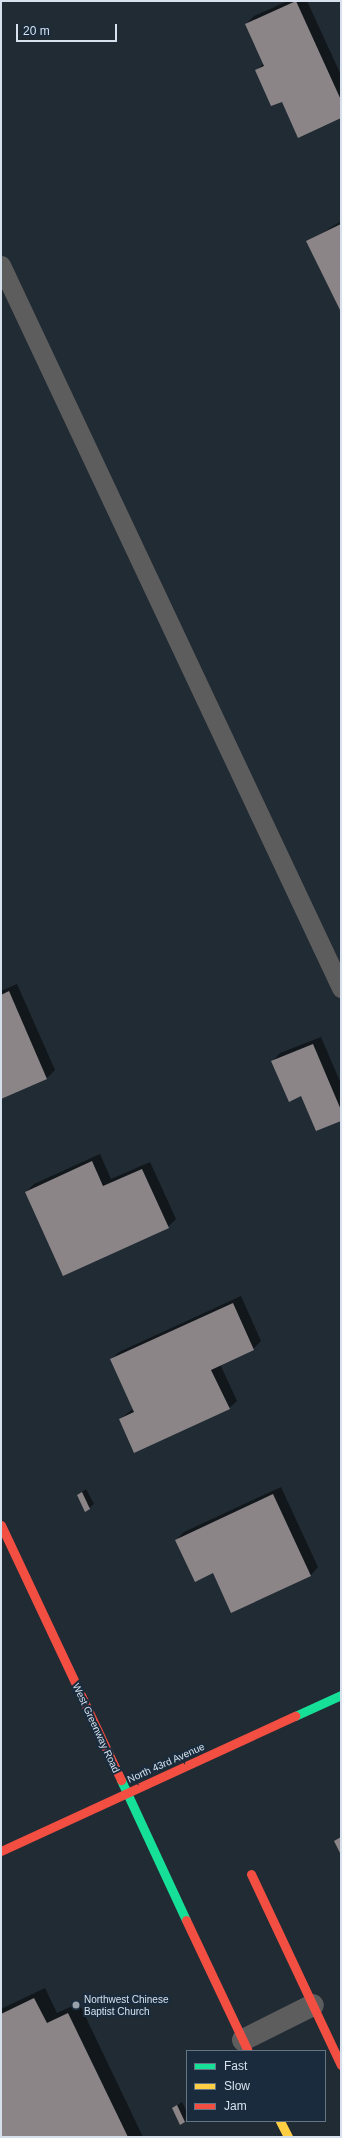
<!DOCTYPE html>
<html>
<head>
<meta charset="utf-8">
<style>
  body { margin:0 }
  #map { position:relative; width:342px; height:2138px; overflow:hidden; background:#212b34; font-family:Arial,sans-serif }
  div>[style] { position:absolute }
  .shadow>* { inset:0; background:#0007 }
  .building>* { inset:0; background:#8b8588 }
  .lane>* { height:19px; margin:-9.5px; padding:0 9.5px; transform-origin:9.5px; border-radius:9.5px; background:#5e5d5e }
  .street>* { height:22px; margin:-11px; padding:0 11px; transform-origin:11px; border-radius:11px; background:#5e5d5e }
  .fast>* { height:9px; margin:-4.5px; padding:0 4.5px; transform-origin:4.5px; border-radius:4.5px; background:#16e098 }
  .slow>* { height:9px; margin:-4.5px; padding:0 4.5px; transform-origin:4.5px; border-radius:4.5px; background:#ffcf43 }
  .jam>* { height:9px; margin:-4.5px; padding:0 4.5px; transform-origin:4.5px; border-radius:4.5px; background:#f24e42 }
  .dots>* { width:11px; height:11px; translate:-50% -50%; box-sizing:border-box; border:2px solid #192b3c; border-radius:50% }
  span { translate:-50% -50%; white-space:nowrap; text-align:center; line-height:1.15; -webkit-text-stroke:4px #192b3c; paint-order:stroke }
  .street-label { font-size:10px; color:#d6e1ed }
  .poi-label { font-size:10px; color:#d6e1ed }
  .left { translate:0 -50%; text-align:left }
  .frame { position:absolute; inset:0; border:2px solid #d6e1ed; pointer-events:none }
  .legend { position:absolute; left:186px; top:2050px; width:140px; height:72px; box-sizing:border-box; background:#192b3c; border:1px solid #657483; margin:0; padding:5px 7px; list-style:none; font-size:12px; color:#d6e1ed }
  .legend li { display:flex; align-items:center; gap:8px; height:20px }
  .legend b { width:20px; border:1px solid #657483 }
  .scale { position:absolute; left:16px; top:24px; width:101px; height:18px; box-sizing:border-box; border:2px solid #d6e1ed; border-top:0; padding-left:5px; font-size:12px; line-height:14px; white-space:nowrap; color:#d6e1ed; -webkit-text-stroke:3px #192b3c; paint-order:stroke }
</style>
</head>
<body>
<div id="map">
  <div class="shadow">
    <div style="clip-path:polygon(288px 1px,307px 1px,341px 75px,341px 117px,256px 71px,264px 63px,246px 24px,254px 16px)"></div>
    <div style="clip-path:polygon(341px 221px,341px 310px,308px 242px)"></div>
    <div style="clip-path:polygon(17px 984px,55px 1070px,47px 1078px,1px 1098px,1px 991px)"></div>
    <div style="clip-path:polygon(321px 1037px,341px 1084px,341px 1120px,302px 1095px,273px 1061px,280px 1053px)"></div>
    <div style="clip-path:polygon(100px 1154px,111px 1179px,150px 1162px,176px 1219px,168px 1227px,26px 1192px,34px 1184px)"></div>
    <div style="clip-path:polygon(241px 1296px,261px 1341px,253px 1349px,220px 1364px,237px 1401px,229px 1408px,120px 1419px,133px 1409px,111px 1359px,119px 1352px)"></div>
    <div style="clip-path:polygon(281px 1487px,318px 1567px,311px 1575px,231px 1612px,213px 1572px,176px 1540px,184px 1532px)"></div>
    <div style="clip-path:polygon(86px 1489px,94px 1504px,89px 1508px,78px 1495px)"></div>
    <div style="clip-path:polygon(45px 1988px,57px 2013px,79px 2003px,143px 2137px,1px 2137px,1px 2009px)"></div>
    <div style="clip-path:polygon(182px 2102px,187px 2112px,185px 2122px,173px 2108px)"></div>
  </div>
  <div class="building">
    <div style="clip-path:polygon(296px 1px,341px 100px,341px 118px,298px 138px,282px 102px,271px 106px,255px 70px,264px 66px,245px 24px)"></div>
    <div style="clip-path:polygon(341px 224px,341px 312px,306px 241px)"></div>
    <div style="clip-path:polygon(9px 991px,47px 1079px,1px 1099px,1px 995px)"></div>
    <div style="clip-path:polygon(313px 1044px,341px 1110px,341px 1121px,316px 1131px,301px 1096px,289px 1102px,271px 1061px)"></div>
    <div style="clip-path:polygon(92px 1161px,103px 1186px,142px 1169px,169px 1228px,63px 1276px,25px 1192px)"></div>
    <div style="clip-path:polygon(233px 1303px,254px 1350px,211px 1370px,230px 1409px,134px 1453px,119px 1419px,134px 1412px,110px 1359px)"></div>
    <div style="clip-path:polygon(82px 1492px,90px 1509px,85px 1512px,77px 1495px)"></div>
    <div style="clip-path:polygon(273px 1494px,311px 1576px,231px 1613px,213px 1573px,195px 1582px,175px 1540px)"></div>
    <div style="clip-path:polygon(341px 1837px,341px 1855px,334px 1841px)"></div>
    <div style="clip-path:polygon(34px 1998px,47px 2023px,68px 2013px,128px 2137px,1px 2137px,1px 2014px)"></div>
    <div style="clip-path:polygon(177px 2105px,185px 2122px,180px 2125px,172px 2108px)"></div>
  </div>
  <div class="lane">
    <div style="left:1px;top:265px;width:799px;rotate:64.81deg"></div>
  </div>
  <div class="street">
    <div style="left:243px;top:2040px;width:78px;rotate:-26.6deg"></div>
  </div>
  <div class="fast">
    <div style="left:295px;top:1716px;width:51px;rotate:-24.5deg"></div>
    <div style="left:121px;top:1780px;width:154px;rotate:65.1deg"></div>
  </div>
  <div class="slow">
    <div style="left:280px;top:2121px;width:18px;rotate:63deg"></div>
  </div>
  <div class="jam">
    <div style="left:1px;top:1525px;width:282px;rotate:64.8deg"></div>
    <div style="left:1px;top:1851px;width:324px;rotate:-24.7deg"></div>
    <div style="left:251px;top:1874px;width:211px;rotate:64.8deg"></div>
    <div style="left:186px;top:1920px;width:145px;rotate:64.7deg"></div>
  </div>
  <div class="dots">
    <div style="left:76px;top:2005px;background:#97a1ac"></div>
  </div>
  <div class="street-label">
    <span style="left:96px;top:1728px;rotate:65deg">West Greenway Road</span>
    <span style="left:166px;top:1763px;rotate:-24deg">North 43rd Avenue</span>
  </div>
  <div class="poi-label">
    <span class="left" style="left:84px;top:2005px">Northwest Chinese<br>Baptist Church</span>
  </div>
  <div class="frame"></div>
  <ul class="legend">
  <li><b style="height:5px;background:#16e098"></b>Fast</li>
  <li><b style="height:5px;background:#ffcf43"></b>Slow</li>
  <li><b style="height:5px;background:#f24e42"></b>Jam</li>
  </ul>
  <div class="scale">20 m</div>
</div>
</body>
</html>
